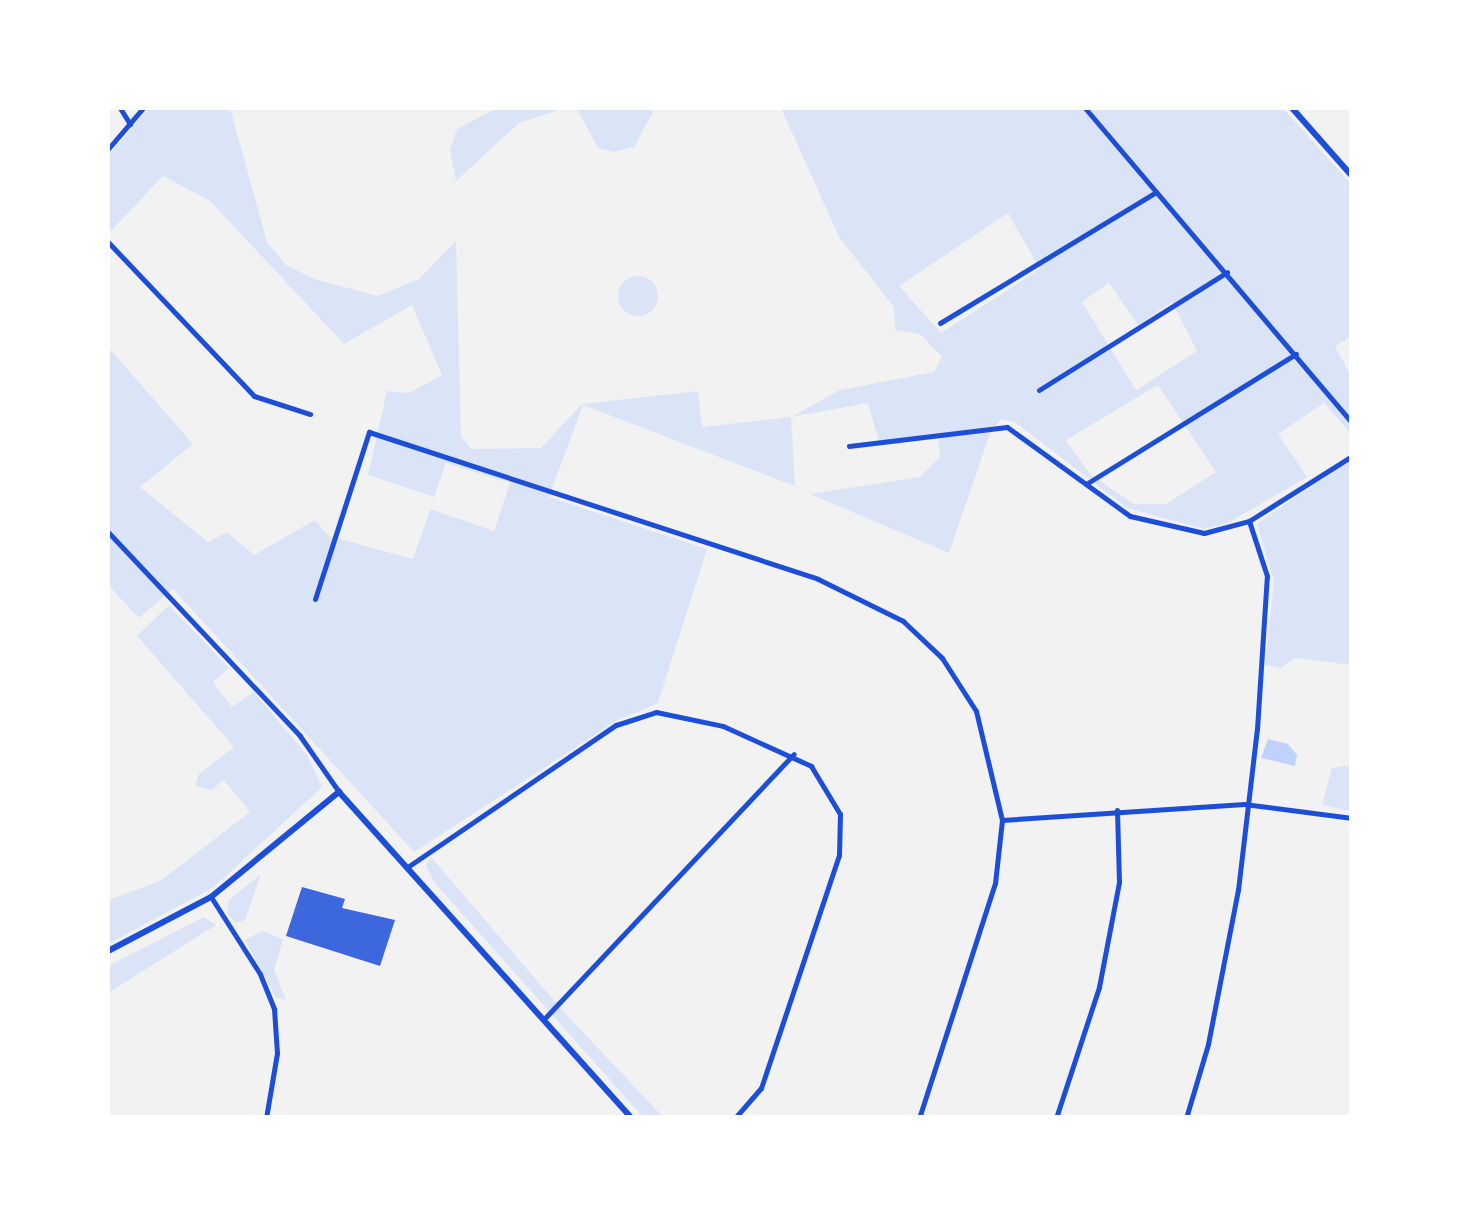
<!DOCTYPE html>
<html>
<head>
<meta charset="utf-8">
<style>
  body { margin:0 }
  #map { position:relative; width:1459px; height:1225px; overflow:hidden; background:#f2f2f2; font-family:"Asap Condensed",sans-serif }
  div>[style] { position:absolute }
  .green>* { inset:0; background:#dbe4f7 }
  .round { border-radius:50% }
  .water>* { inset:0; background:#bfd3fe }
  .building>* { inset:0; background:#3d67dc }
  .minor>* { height:5px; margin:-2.5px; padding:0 2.5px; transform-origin:2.5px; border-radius:2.5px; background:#1d4ed8 }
  .secondary>* { height:6px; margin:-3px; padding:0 3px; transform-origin:3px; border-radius:3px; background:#1d4ed8 }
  span { translate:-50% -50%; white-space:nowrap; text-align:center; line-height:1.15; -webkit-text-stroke:8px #fff; paint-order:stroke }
  .frame { position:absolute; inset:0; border:110px solid #fff; pointer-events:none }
</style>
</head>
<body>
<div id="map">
  <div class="green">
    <div style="clip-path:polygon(evenodd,149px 108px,230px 108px,267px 242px,286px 265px,314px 279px,378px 296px,419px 279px,456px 241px,461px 436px,471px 449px,541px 448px,582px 404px,698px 391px,702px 427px,791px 417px,840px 390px,934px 372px,942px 357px,920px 334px,895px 330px,894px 307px,839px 237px,781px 108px,1283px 108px,1351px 184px,1351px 337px,1335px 346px,1351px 376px,1351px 434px,1324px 403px,1278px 434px,1307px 477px,1228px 523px,1204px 529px,1127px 508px,1015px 422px,1001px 419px,991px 431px,949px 553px,810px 494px,920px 477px,940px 457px,938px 437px,880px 445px,868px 403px,791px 417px,795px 486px,583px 405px,549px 497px,707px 549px,658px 703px,618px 720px,414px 852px,173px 589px,139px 618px,108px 585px,108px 347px,193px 444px,140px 487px,208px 542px,227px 532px,254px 555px,315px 520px,329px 536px,413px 559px,430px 509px,494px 531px,510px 483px,446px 463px,434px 497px,368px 475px,387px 391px,409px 393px,442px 375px,412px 305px,344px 344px,210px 201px,163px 176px,108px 234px,108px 156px,149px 108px,1008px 213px,1040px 269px,941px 333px,899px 286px,1008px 213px,149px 108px,1109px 283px,1138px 325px,1172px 302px,1197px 351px,1136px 390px,1082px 302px,1109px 283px,149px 108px,1158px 385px,1216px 472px,1166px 504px,1134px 504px,1090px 474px,1066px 440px,1158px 385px)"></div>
    <div style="clip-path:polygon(497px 108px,565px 108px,519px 123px,456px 181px,450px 150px,457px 129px)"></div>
    <div style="clip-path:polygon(567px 108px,655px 108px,634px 147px,614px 152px,598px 148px,578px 111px)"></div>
    <div class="round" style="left:618px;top:276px;width:40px;height:40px"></div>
    <div style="clip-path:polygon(1351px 459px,1351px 665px,1296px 658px,1281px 668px,1265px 665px,1274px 581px,1257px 524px)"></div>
    <div style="clip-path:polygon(169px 605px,229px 668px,213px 682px,232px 707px,254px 692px,307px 755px,322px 787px,214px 887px,108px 944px,108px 900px,160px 881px,250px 812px,224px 780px,211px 790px,195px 786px,199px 774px,234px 747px,137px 636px)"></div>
    <div style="clip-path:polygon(1351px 765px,1351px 811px,1322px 805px,1332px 768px)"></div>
    <div style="clip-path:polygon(431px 857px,562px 1010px,663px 1117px,643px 1117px,434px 882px,426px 866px)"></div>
    <div style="clip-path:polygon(261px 874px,245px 920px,235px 923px,227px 913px,229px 900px)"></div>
    <div style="clip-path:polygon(204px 917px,216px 925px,108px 993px,108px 966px)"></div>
    <div style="clip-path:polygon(262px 931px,283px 939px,274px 970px,286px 1000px,276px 997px,245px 940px)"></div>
  </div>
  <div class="water">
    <div style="clip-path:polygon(1268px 739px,1288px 744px,1297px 755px,1295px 766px,1261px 758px)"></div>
  </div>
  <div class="building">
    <div style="clip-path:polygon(302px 887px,345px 899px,342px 908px,395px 920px,380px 966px,286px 936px)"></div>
  </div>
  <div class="minor">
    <div style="left:120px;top:108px;width:19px;rotate:58deg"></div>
    <div style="left:1085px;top:108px;width:413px;rotate:49.7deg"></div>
    <div style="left:108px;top:149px;width:54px;rotate:-49.5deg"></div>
    <div style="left:108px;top:242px;width:212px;rotate:46.5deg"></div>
    <div style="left:254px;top:396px;width:59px;rotate:17.8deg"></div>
    <div style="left:940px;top:323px;width:251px;rotate:-31.2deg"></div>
    <div style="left:1039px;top:390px;width:222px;rotate:-32.1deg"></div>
    <div style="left:849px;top:446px;width:159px;rotate:-6.9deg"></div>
    <div style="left:1007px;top:427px;width:152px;rotate:35.9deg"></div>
    <div style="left:1130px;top:516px;width:76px;rotate:12.9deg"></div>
    <div style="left:1204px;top:533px;width:47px;rotate:-14.9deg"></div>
    <div style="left:1249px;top:521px;width:122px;rotate:-32.3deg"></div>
    <div style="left:1086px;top:484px;width:247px;rotate:-31.8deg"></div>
    <div style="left:108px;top:532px;width:280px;rotate:46.7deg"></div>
    <div style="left:300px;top:736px;width:68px;rotate:55.1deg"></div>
    <div style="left:315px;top:599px;width:176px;rotate:-72.1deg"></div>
    <div style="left:369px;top:432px;width:472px;rotate:18.1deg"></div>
    <div style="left:818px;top:579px;width:95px;rotate:26.3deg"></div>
    <div style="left:903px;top:621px;width:54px;rotate:43.5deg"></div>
    <div style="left:942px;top:658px;width:63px;rotate:57.3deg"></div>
    <div style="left:976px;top:711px;width:112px;rotate:76.6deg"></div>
    <div style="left:1002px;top:820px;width:63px;rotate:96.3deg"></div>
    <div style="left:995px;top:883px;width:247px;rotate:107.9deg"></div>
    <div style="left:1002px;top:820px;width:243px;rotate:-3.8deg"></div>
    <div style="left:1244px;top:804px;width:109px;rotate:7.4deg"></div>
    <div style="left:409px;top:866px;width:250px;rotate:-34.3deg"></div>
    <div style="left:616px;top:725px;width:42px;rotate:-18deg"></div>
    <div style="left:656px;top:712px;width:68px;rotate:11.8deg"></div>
    <div style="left:723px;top:726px;width:97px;rotate:24.4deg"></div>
    <div style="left:811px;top:766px;width:56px;rotate:58.9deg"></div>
    <div style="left:840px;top:814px;width:41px;rotate:91.4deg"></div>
    <div style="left:839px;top:855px;width:246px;rotate:108.5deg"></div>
    <div style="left:761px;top:1088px;width:40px;rotate:131deg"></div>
    <div style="left:211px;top:897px;width:91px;rotate:57.5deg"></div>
    <div style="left:260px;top:974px;width:38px;rotate:68deg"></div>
    <div style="left:274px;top:1009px;width:44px;rotate:86.1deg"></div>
    <div style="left:277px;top:1053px;width:66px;rotate:99.6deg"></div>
    <div style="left:544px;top:1019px;width:364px;rotate:-46.7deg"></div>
    <div style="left:1056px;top:1118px;width:138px;rotate:-71.8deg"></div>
    <div style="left:1099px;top:987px;width:107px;rotate:-79.2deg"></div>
    <div style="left:1119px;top:882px;width:72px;rotate:-91.6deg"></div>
    <div style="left:1186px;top:1118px;width:77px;rotate:-73.4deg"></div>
    <div style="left:1208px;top:1044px;width:157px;rotate:-79deg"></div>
    <div style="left:1238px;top:890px;width:162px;rotate:-83.3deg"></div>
    <div style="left:1257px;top:729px;width:153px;rotate:-86.3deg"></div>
    <div style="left:1267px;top:576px;width:58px;rotate:-108.1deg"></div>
  </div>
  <div class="secondary">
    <div style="left:1292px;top:108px;width:91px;rotate:48.6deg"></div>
    <div style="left:108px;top:951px;width:116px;rotate:-27.7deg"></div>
    <div style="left:211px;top:897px;width:166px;rotate:-39.4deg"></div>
    <div style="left:339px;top:792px;width:438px;rotate:48.1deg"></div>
  </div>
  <div class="frame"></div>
</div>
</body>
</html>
